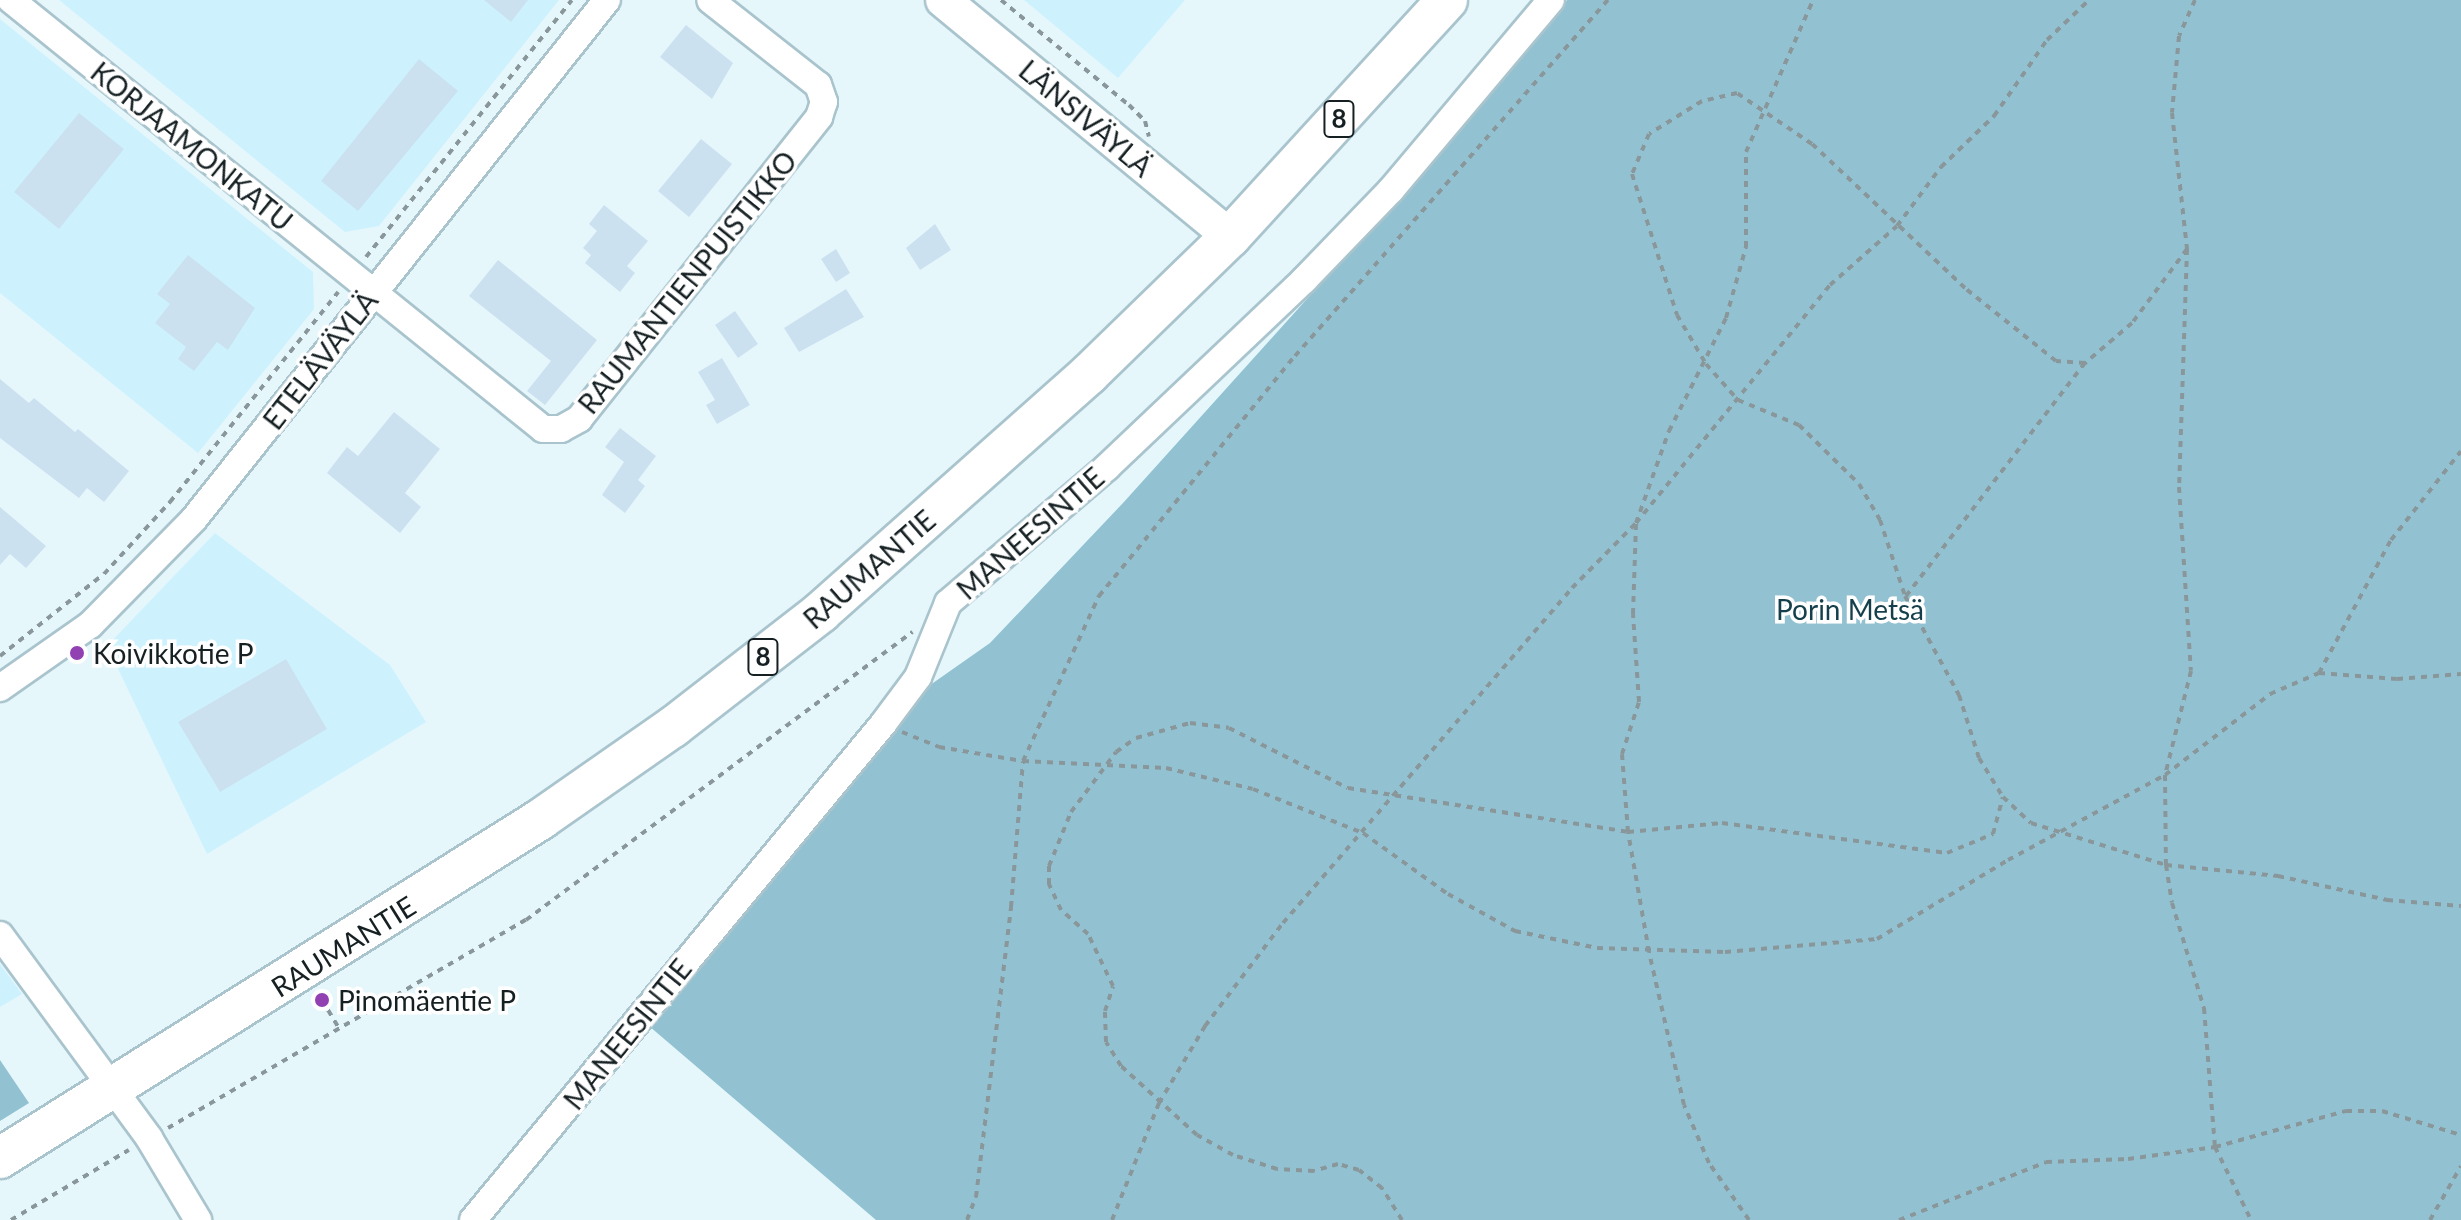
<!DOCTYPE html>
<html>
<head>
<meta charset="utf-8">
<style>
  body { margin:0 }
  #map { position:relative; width:2461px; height:1220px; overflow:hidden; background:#e6f7fc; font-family:Lato,sans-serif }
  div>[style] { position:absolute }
  .built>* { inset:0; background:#cdf2fe }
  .forest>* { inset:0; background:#92c2d1 }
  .building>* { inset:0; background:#cbe1f0 }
  .path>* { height:4px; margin-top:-2px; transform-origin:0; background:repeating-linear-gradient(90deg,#89979b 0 6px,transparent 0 12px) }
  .roads { filter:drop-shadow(2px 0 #a9c4cd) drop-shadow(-2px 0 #a9c4cd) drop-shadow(0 2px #a9c4cd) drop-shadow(0 -2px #a9c4cd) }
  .minor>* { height:26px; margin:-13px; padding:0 13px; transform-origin:13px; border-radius:13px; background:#fff }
  .major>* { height:34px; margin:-17px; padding:0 17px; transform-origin:17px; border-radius:17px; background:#fff }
  .highway>* { height:40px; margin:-20px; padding:0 20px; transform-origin:20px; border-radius:20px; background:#fff }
  .dots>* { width:22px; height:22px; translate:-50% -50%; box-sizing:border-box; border:4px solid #fff; border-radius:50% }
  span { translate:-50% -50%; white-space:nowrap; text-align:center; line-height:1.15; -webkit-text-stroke:7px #fff; paint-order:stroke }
  .shield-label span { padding:2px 6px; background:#fff; border:2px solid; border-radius:6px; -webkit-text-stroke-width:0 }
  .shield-label { font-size:26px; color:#162023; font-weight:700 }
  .street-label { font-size:28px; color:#162023 }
  .park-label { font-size:28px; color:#143f4b }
  .poi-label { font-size:28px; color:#162023 }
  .left { translate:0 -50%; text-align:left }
</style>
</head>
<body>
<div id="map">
  <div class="built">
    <div style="clip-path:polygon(59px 0,559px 0,379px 226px,345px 232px)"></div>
    <div style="clip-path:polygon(1024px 0,1185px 0,1118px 78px)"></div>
    <div style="clip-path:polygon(0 19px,313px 272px,314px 309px,198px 453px,0 293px)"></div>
    <div style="clip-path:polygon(215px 533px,390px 665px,426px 722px,207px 854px,107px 646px)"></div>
    <div style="clip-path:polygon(0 964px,22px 994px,0 1007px)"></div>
  </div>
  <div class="forest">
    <div style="clip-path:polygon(1567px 0,2461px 0,2461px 1220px,876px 1220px,649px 1026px,923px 690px,990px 643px,1123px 503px,1397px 199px)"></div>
    <div style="clip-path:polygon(0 1060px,29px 1103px,0 1121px)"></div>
  </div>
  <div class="building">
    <div style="clip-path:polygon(484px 0,528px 0,511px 22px)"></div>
    <div style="clip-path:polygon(686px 25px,733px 63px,712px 99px,660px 57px)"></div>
    <div style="clip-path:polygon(419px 59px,458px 91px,358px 211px,321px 181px)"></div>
    <div style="clip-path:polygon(79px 113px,124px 149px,59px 229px,14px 192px)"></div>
    <div style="clip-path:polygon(701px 139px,732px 164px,689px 217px,658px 191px)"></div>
    <div style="clip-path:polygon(604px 205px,648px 241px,627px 266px,635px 273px,620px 292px,585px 263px,591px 255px,583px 248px,597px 231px,589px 224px)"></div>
    <div style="clip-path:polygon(935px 224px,951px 250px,920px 270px,906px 248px)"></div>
    <div style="clip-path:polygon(836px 249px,850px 273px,836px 282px,821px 259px)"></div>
    <div style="clip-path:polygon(188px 255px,255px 308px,228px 350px,217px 342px,194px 371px,178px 359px,186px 347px,155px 323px,170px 304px,157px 294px)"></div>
    <div style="clip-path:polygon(498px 260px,597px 340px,545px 405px,527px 391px,551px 361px,469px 296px)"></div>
    <div style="clip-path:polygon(846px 289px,864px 317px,799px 352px,784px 328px)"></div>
    <div style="clip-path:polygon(735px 311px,758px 344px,738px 358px,715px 325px)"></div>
    <div style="clip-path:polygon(722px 358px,750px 405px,717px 424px,706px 405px,715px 400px,698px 372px)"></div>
    <div style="clip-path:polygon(0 379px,29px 403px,34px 398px,75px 432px,78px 429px,129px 471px,104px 502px,87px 488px,79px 498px,0 438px)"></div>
    <div style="clip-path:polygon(394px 412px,440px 449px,405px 493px,421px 507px,400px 533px,327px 473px,347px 447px,358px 456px)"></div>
    <div style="clip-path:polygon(620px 428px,656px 456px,638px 480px,645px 486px,625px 513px,602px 495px,624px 462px,605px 447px)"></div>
    <div style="clip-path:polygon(0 507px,46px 546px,26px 568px,10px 554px,0 565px)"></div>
    <div style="clip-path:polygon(286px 659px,327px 729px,220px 792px,178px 722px)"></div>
  </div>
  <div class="path">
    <div style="left:1001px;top:0;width:166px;rotate:39.4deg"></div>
    <div style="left:1129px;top:105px;width:23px;rotate:45deg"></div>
    <div style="left:1145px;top:121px;width:16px;rotate:76deg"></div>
    <div style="left:2195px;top:0;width:39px;rotate:114deg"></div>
    <div style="left:2179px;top:36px;width:77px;rotate:95.2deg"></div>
    <div style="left:2172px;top:113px;width:137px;rotate:83.7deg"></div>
    <div style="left:2187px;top:249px;width:238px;rotate:91.9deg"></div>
    <div style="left:2179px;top:487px;width:184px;rotate:86.3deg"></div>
    <div style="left:2191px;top:671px;width:107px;rotate:104deg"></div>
    <div style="left:2165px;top:775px;width:90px;rotate:89.4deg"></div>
    <div style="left:2166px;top:865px;width:38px;rotate:81deg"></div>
    <div style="left:2172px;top:903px;width:110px;rotate:73.1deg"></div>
    <div style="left:2204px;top:1008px;width:139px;rotate:85.5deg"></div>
    <div style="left:2215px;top:1147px;width:81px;rotate:63.7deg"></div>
    <div style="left:2187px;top:249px;width:92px;rotate:126.6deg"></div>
    <div style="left:2132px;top:323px;width:62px;rotate:139.6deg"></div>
    <div style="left:2085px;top:363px;width:29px;rotate:-176deg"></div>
    <div style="left:2056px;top:361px;width:117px;rotate:-141.3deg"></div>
    <div style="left:1965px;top:288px;width:210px;rotate:-136.7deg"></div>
    <div style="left:1812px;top:144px;width:91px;rotate:-145.8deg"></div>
    <div style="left:1737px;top:93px;width:36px;rotate:167deg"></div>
    <div style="left:1702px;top:101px;width:62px;rotate:148.1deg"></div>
    <div style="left:1649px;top:134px;width:43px;rotate:113deg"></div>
    <div style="left:1632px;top:174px;width:148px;rotate:72.3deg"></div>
    <div style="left:1677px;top:315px;width:57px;rotate:59.4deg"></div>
    <div style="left:1706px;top:364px;width:48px;rotate:48.4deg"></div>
    <div style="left:1738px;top:400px;width:66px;rotate:22.3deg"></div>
    <div style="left:1799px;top:425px;width:84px;rotate:44.5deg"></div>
    <div style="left:1859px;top:484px;width:42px;rotate:59.7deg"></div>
    <div style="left:1880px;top:520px;width:80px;rotate:71.8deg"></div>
    <div style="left:1905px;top:596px;width:113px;rotate:61.4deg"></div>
    <div style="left:1959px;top:695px;width:66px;rotate:72.4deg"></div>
    <div style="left:1979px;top:758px;width:46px;rotate:58.4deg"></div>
    <div style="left:2003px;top:797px;width:38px;rotate:43deg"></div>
    <div style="left:2031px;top:823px;width:141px;rotate:17.3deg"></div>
    <div style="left:2166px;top:865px;width:113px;rotate:5.6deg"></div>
    <div style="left:2278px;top:876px;width:112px;rotate:12.4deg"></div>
    <div style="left:2387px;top:900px;width:74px;rotate:4.6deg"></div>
    <div style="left:366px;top:257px;width:329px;rotate:-51.3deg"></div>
    <div style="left:1906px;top:596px;width:294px;rotate:-52.5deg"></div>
    <div style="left:0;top:656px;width:132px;rotate:-38.3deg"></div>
    <div style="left:104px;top:574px;width:98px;rotate:-47.5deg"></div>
    <div style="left:170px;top:502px;width:269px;rotate:-51.3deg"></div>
    <div style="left:2319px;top:673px;width:151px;rotate:-61.6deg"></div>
    <div style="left:2391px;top:540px;width:113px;rotate:-51.8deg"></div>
    <div style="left:902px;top:732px;width:40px;rotate:22deg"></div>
    <div style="left:939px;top:747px;width:85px;rotate:9.5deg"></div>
    <div style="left:1023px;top:761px;width:143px;rotate:2.8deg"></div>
    <div style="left:1166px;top:768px;width:89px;rotate:13.6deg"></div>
    <div style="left:1253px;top:789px;width:118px;rotate:21.8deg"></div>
    <div style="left:1363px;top:833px;width:105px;rotate:35.7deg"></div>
    <div style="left:1448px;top:894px;width:77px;rotate:28.9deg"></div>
    <div style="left:1515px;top:931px;width:84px;rotate:11.7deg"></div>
    <div style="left:1597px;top:948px;width:128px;rotate:1.8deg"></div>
    <div style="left:1725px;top:952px;width:153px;rotate:-4.9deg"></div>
    <div style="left:1877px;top:939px;width:153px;rotate:-31.1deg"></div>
    <div style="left:2008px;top:860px;width:179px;rotate:-28.4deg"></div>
    <div style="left:2165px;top:775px;width:133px;rotate:-37.6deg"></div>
    <div style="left:2270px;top:694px;width:53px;rotate:-23.2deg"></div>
    <div style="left:2319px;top:673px;width:78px;rotate:4.4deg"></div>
    <div style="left:2397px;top:679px;width:64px;rotate:-4.5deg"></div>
    <div style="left:322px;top:1000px;width:35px;rotate:59deg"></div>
    <div style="left:168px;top:1128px;width:414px;rotate:-30.2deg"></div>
    <div style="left:526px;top:920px;width:482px;rotate:-36.7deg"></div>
    <div style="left:11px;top:1220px;width:137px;rotate:-30.7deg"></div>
    <div style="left:967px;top:1220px;width:25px;rotate:-69deg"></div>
    <div style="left:976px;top:1197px;width:292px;rotate:-83.1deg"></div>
    <div style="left:1011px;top:907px;width:146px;rotate:-85.3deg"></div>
    <div style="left:1023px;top:761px;width:182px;rotate:-65.3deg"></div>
    <div style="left:1099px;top:596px;width:310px;rotate:-50.8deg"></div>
    <div style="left:1295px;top:356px;width:474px;rotate:-48.7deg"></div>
    <div style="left:1112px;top:1220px;width:126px;rotate:-68.1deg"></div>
    <div style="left:1159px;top:1103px;width:90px;rotate:-59.1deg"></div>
    <div style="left:1205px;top:1026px;width:129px;rotate:-52.9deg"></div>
    <div style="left:1283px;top:923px;width:442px;rotate:-49.2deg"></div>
    <div style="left:1572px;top:588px;width:91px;rotate:-45.4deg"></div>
    <div style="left:1636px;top:523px;width:307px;rotate:-50.8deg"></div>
    <div style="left:1830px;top:285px;width:89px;rotate:-41.4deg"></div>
    <div style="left:1897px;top:226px;width:74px;rotate:-53.3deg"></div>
    <div style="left:1941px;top:167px;width:74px;rotate:-43.9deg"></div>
    <div style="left:1994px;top:116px;width:93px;rotate:-55.1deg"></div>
    <div style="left:2047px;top:40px;width:58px;rotate:-43.6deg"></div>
    <div style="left:1402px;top:1220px;width:38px;rotate:-122deg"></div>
    <div style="left:1382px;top:1188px;width:29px;rotate:-142deg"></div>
    <div style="left:1359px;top:1170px;width:22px;rotate:-164deg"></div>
    <div style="left:1338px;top:1164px;width:25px;rotate:164deg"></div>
    <div style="left:1314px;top:1171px;width:37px;rotate:-177deg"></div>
    <div style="left:1277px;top:1169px;width:46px;rotate:-162.3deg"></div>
    <div style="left:1233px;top:1155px;width:41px;rotate:-150.9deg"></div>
    <div style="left:1197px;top:1135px;width:103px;rotate:-137.8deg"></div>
    <div style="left:1121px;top:1066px;width:28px;rotate:-122deg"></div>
    <div style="left:1106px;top:1042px;width:31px;rotate:-92deg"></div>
    <div style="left:1105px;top:1011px;width:26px;rotate:-72deg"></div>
    <div style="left:1113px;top:986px;width:58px;rotate:-115.7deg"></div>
    <div style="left:1088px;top:934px;width:36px;rotate:-138deg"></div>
    <div style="left:1061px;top:910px;width:29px;rotate:-115deg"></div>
    <div style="left:1049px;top:884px;width:18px;rotate:-90deg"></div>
    <div style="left:1049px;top:866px;width:58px;rotate:-67.8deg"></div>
    <div style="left:1071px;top:812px;width:75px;rotate:-53.1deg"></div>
    <div style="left:1116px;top:752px;width:24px;rotate:-35deg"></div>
    <div style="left:1136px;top:738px;width:56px;rotate:-15.5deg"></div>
    <div style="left:1190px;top:723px;width:39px;rotate:7deg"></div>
    <div style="left:1229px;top:728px;width:133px;rotate:26.8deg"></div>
    <div style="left:1348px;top:788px;width:283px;rotate:8.9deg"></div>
    <div style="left:1628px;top:832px;width:94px;rotate:-5.5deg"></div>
    <div style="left:1722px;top:823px;width:227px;rotate:7.6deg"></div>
    <div style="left:1947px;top:853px;width:50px;rotate:-22.4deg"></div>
    <div style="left:1993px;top:834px;width:38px;rotate:-75deg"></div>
    <div style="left:1749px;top:1220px;width:70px;rotate:-125.1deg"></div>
    <div style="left:1709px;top:1163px;width:63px;rotate:-113.3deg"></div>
    <div style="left:1684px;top:1105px;width:157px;rotate:-102.9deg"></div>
    <div style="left:1649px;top:952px;width:122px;rotate:-99.9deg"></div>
    <div style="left:1628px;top:832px;width:78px;rotate:-94.4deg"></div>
    <div style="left:1622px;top:754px;width:55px;rotate:-71.9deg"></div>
    <div style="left:1639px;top:702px;width:88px;rotate:-93.9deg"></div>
    <div style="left:1633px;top:614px;width:91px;rotate:-88.1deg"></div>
    <div style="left:1636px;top:523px;width:98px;rotate:-70.3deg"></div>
    <div style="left:1669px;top:431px;width:127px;rotate:-63.2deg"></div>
    <div style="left:1726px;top:318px;width:74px;rotate:-74.3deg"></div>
    <div style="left:1746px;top:247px;width:95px;rotate:-90deg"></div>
    <div style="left:1746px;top:152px;width:166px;rotate:-66.2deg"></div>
    <div style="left:1899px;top:1220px;width:158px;rotate:-21.5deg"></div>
    <div style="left:2046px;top:1162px;width:82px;rotate:-2.1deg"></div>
    <div style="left:2128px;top:1159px;width:88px;rotate:-7.9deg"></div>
    <div style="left:2215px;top:1147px;width:136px;rotate:-15.4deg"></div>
    <div style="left:2346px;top:1111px;width:36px"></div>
    <div style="left:2382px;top:1111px;width:83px;rotate:16.9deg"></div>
    <div style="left:2430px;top:1220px;width:62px;rotate:-60.1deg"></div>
  </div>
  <div class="roads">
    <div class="minor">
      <div style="left:11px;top:0;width:683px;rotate:38.88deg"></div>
      <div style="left:543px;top:429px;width:18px"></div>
      <div style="left:561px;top:429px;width:21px;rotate:-29deg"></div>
      <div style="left:579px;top:419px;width:386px;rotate:-51.5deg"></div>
      <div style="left:819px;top:117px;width:16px;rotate:-72deg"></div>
      <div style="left:824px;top:102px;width:18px;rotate:-109deg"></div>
      <div style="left:818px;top:85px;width:137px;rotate:-141.8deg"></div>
      <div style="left:0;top:688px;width:110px;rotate:-35deg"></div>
      <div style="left:90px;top:625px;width:148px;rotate:-45.5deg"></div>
      <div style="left:194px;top:519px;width:663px;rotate:-51.49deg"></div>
      <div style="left:0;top:935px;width:252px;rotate:53.7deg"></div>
      <div style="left:149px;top:1138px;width:96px;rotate:59.1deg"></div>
      <div style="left:473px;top:1220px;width:644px;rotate:-50.42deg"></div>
      <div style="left:883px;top:724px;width:59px;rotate:-53.3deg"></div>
      <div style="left:918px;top:677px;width:80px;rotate:-67.9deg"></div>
      <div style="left:948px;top:603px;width:209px;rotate:-40.5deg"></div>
      <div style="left:1107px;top:467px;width:272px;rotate:-43.5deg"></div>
      <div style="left:1304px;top:280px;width:125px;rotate:-46deg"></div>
      <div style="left:1391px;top:190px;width:248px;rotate:-49.9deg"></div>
    </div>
    <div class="major">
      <div style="left:943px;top:0;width:372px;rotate:39.5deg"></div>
    </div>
    <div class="highway">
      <div style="left:0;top:1158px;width:638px;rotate:-32.07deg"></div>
      <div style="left:541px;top:819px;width:161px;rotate:-34.9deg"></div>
      <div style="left:673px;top:727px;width:187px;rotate:-37.8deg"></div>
      <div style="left:821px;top:612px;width:358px;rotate:-41.6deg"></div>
      <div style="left:1089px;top:374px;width:197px;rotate:-44.2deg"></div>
      <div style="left:1230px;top:237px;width:321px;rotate:-47.5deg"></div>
    </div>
  </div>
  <div class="dots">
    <div style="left:77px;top:653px;background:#9141b2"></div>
    <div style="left:322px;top:1000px;background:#9141b2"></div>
  </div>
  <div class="shield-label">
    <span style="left:1339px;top:119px">8</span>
    <span style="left:763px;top:657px">8</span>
  </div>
  <div class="street-label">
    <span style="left:1086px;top:118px;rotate:40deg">LÄNSIVÄYLÄ</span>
    <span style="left:192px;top:146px;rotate:39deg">KORJAAMONKATU</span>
    <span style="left:687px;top:282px;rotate:-51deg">RAUMANTIENPUISTIKKO</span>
    <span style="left:320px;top:360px;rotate:-52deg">ETELÄVÄYLÄ</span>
    <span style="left:1030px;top:533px;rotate:-41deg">MANEESINTIE</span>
    <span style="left:869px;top:569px;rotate:-41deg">RAUMANTIE</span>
    <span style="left:343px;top:946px;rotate:-32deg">RAUMANTIE</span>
    <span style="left:627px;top:1034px;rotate:-51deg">MANEESINTIE</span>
  </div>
  <div class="park-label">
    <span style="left:1850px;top:609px">Porin Metsä</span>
  </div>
  <div class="poi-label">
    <span class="left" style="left:93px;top:653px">Koivikkotie P</span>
    <span class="left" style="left:338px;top:1000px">Pinomäentie P</span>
  </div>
</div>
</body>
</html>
